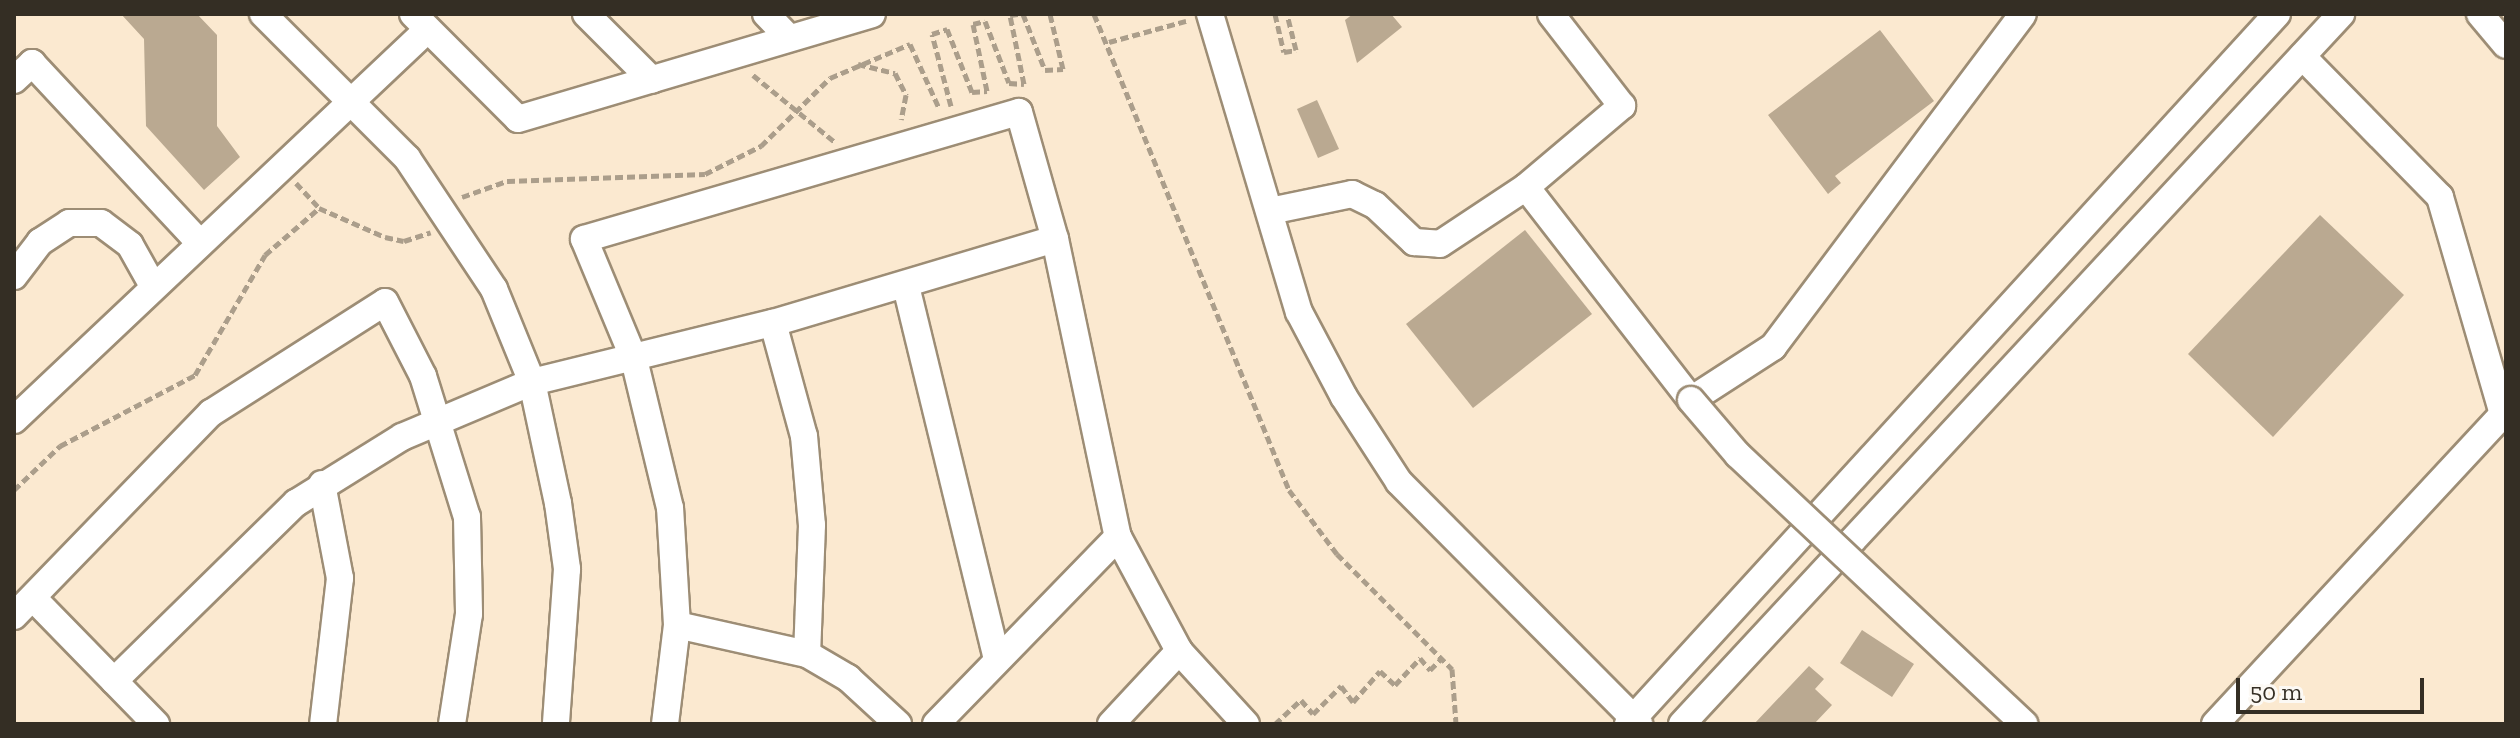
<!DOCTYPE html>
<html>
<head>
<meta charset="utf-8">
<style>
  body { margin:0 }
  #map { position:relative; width:2520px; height:738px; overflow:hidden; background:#fbe9d0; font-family:"Zilla Slab",serif }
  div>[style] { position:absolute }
  .building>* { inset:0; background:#baa991 }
  .path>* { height:5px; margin-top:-2.5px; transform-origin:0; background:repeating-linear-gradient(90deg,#ab9e8b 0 8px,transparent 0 12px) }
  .roads { filter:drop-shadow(2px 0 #9d8d75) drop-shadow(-2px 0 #9d8d75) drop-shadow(0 2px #9d8d75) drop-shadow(0 -2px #9d8d75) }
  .minor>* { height:26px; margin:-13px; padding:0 13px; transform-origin:13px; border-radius:13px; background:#fff }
  .bridges { filter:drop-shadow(2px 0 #9d8d75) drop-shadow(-2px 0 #9d8d75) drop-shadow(0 2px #9d8d75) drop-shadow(0 -2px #9d8d75) }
  .minor-bridge>* { height:26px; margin:-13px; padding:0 13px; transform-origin:13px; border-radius:13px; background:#fff }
  span { translate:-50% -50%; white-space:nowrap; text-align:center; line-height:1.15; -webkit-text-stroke:6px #fcf9f4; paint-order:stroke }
  .frame { position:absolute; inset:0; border:16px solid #342e24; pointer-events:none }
  .scale { position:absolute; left:2236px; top:678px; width:188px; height:36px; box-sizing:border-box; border:4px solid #342e24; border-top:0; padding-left:10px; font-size:24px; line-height:28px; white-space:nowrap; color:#342e24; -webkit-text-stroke:6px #fcf9f4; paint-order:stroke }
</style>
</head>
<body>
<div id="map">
  <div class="building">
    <div style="clip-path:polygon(121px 14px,197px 14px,217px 35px,217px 126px,240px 157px,204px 190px,146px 126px,144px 39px)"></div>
    <div style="clip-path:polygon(1353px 14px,1391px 14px,1402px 27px,1357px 63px,1345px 20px)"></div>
    <div style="clip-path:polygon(1880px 30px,1934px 101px,1835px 176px,1841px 183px,1828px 194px,1768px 115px)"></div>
    <div style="clip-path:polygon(1317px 100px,1339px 149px,1318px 158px,1297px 109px)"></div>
    <div style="clip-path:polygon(2320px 215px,2404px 295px,2273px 437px,2188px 354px)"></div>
    <div style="clip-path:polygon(1525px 230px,1592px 314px,1473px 408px,1406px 324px)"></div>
    <div style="clip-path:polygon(1862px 630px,1914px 664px,1892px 697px,1840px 663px)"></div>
    <div style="clip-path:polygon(1809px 666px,1824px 679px,1815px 689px,1832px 705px,1814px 724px,1754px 724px)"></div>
  </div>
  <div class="path">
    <div style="left:1023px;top:14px;width:60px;rotate:68.6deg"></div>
    <div style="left:1045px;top:70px;width:18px;rotate:-3deg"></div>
    <div style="left:1063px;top:69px;width:57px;rotate:-103.3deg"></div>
    <div style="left:1094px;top:14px;width:514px;rotate:67.72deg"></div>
    <div style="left:1289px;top:490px;width:80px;rotate:53.1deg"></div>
    <div style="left:1337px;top:554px;width:163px;rotate:45deg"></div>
    <div style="left:1452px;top:669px;width:55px;rotate:85.8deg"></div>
    <div style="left:1275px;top:14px;width:39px;rotate:77deg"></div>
    <div style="left:1284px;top:52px;width:12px;rotate:-9deg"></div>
    <div style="left:1296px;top:50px;width:37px;rotate:-104deg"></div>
    <div style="left:1109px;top:42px;width:80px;rotate:-15.3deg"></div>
    <div style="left:858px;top:64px;width:38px;rotate:14deg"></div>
    <div style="left:895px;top:73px;width:25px;rotate:63deg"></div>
    <div style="left:906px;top:95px;width:25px;rotate:101deg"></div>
    <div style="left:753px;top:75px;width:106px;rotate:39.3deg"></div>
    <div style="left:951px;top:106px;width:74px;rotate:-104.8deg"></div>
    <div style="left:932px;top:34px;width:16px;rotate:-18deg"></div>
    <div style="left:947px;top:29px;width:68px;rotate:68.4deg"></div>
    <div style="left:972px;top:92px;width:15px;rotate:-4deg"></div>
    <div style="left:987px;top:91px;width:68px;rotate:-101.8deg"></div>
    <div style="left:973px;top:24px;width:12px;rotate:-14deg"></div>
    <div style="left:985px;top:21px;width:66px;rotate:68.8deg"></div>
    <div style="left:1009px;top:83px;width:15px;rotate:4deg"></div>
    <div style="left:1024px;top:84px;width:70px;rotate:-101.5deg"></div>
    <div style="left:1010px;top:15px;width:8px;rotate:-7deg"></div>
    <div style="left:296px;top:183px;width:34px;rotate:47deg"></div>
    <div style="left:319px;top:208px;width:72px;rotate:23.7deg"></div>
    <div style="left:385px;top:237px;width:19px;rotate:12deg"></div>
    <div style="left:404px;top:241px;width:28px;rotate:-18deg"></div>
    <div style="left:462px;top:197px;width:48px;rotate:-19.6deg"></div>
    <div style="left:507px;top:181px;width:198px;rotate:-2deg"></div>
    <div style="left:705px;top:174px;width:63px;rotate:-26.6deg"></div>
    <div style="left:761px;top:146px;width:97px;rotate:-44.6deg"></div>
    <div style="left:830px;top:78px;width:87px;rotate:-23deg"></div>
    <div style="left:910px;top:44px;width:70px;rotate:65.6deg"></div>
    <div style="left:14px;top:490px;width:64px;rotate:-43.7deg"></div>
    <div style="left:60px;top:446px;width:153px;rotate:-27.7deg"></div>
    <div style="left:195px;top:375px;width:139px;rotate:-59.7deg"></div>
    <div style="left:265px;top:255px;width:72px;rotate:-41deg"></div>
    <div style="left:1275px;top:724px;width:35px;rotate:-43deg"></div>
    <div style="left:1301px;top:700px;width:18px;rotate:49deg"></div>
    <div style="left:1313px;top:714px;width:40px;rotate:-45deg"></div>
    <div style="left:1341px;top:686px;width:20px;rotate:53deg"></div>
    <div style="left:1353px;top:702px;width:41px;rotate:-48.9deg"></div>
    <div style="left:1380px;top:671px;width:21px;rotate:43deg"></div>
    <div style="left:1395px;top:685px;width:37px;rotate:-47deg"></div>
    <div style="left:1420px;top:658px;width:16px;rotate:50deg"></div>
    <div style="left:1430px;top:670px;width:17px;rotate:-45deg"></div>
  </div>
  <div class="roads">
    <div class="minor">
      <div style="left:263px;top:14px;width:204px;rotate:45deg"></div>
      <div style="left:407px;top:158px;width:157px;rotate:56.4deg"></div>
      <div style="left:494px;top:289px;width:100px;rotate:67.8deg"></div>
      <div style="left:532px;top:382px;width:124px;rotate:77.9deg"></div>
      <div style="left:558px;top:503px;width:67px;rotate:82.2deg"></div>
      <div style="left:567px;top:569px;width:155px;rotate:94.1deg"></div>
      <div style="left:413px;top:14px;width:148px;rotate:45deg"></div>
      <div style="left:518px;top:119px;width:369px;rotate:-16.5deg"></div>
      <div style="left:586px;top:14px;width:93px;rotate:45deg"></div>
      <div style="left:766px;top:14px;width:32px;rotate:46deg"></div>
      <div style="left:1210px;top:14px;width:311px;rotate:73.4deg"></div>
      <div style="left:1299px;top:312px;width:96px;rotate:62.1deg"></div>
      <div style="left:1344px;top:397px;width:101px;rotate:57.1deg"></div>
      <div style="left:1399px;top:482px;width:341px;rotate:45.2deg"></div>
      <div style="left:2480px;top:14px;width:40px;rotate:50deg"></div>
      <div style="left:14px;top:80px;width:25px;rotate:-43deg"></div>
      <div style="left:32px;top:63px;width:245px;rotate:47deg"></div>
      <div style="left:1526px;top:187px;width:126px;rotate:-40.2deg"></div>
      <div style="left:1622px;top:106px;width:116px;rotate:-127.7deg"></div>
      <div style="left:1270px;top:211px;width:84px;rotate:-11.7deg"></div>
      <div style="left:1352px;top:194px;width:25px;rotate:26deg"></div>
      <div style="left:1375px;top:205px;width:54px;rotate:43.5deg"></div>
      <div style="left:1414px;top:242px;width:26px;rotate:4deg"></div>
      <div style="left:1440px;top:244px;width:103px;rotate:-33.5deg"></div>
      <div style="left:1526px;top:187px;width:269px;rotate:52.2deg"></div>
      <div style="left:1691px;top:400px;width:98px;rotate:-32.9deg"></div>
      <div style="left:1773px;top:347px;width:416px;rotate:-53.1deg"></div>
      <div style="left:14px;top:276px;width:43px;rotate:-52.6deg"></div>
      <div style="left:40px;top:242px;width:35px;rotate:-33deg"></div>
      <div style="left:69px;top:223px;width:32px"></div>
      <div style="left:101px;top:223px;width:36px;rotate:37deg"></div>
      <div style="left:130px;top:245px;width:47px;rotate:60.7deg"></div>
      <div style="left:906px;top:286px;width:381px;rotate:76.3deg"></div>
      <div style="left:773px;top:323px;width:117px;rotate:74.7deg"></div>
      <div style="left:804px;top:436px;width:89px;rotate:84.9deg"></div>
      <div style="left:812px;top:525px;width:129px;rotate:92.2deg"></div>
      <div style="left:14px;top:420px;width:569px;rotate:-43.36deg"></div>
      <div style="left:322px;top:484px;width:96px;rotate:79.2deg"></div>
      <div style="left:340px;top:578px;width:147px;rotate:96.6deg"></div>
      <div style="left:34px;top:599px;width:175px;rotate:45.7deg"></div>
      <div style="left:14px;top:616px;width:283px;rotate:-45.9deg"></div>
      <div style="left:211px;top:413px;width:206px;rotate:-32.5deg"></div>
      <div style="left:385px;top:302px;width:83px;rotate:62.8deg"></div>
      <div style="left:423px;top:376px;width:148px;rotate:72.7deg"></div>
      <div style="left:467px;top:517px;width:97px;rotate:88.8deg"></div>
      <div style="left:469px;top:614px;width:111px;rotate:98.8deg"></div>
      <div style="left:677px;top:625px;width:133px;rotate:12.6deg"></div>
      <div style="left:807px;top:654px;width:48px;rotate:30.3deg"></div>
      <div style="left:848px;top:678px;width:68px;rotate:42.6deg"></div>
      <div style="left:114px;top:681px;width:255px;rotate:-44.4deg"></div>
      <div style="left:296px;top:503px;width:125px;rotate:-31.9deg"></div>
      <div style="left:402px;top:437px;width:141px;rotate:-22.9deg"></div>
      <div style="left:532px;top:382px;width:248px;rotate:-13.8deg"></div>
      <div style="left:773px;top:323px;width:294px;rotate:-16.6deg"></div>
      <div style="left:665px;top:724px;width:100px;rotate:-83.1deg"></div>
      <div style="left:677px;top:625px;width:117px;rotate:-93.4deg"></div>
      <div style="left:670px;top:508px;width:153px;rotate:-103.6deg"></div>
      <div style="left:634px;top:359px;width:130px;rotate:-112.6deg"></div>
      <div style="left:584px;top:239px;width:453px;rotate:-16.3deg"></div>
      <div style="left:1019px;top:112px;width:132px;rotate:74.2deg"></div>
      <div style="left:1055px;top:239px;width:305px;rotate:78.1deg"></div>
      <div style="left:1118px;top:537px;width:129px;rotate:61.8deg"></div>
      <div style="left:1179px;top:651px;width:99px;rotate:47.5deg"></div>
      <div style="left:936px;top:724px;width:261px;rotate:-45.8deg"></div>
      <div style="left:1111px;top:724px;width:100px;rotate:-47deg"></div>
      <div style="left:1628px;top:724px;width:962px;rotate:-47.57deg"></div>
      <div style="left:1682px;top:724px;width:969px;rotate:-47.13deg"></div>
      <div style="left:2215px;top:724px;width:423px;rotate:-47.1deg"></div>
      <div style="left:2503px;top:414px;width:226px;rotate:-106.2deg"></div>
      <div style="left:2440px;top:197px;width:197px;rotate:-134.4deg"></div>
    </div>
  </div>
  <div class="bridges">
    <div class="minor-bridge">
      <div style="left:1691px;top:400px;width:72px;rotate:49.5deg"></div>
      <div style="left:1738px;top:455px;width:393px;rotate:43.2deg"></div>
    </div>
  </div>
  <div class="frame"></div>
  <div class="scale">50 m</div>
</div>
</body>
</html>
